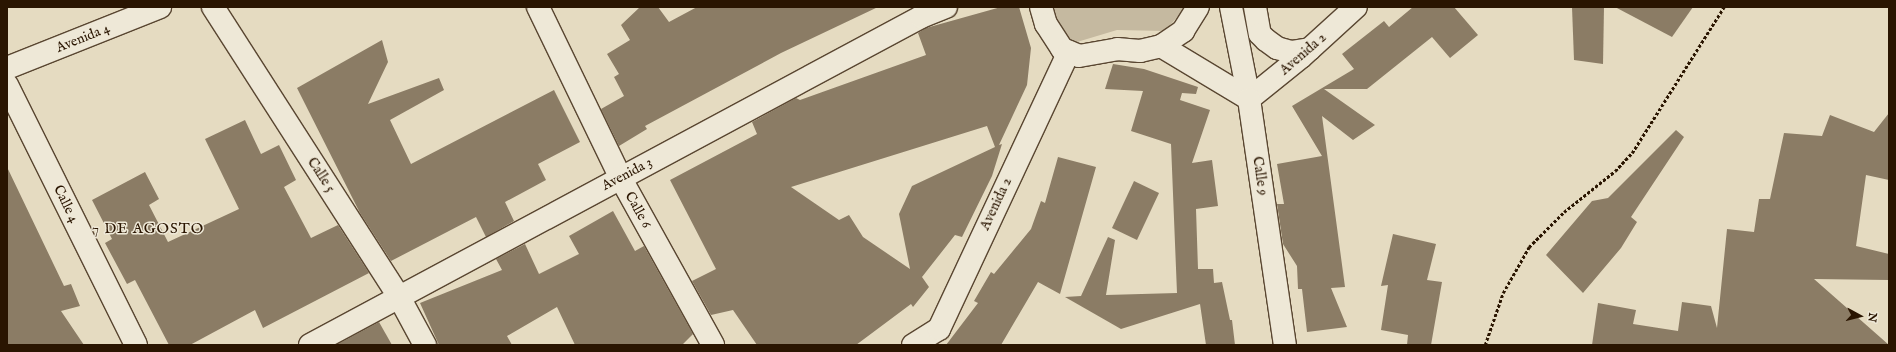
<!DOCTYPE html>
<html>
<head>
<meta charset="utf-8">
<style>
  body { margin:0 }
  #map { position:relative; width:1896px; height:352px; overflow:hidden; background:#e5dbc1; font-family:"IM FELL English",serif }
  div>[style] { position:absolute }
  .green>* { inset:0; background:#c5b9a0 }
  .building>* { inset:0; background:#8b7c65 }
  .path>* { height:2.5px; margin-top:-1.25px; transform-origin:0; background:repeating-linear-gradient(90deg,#2a1501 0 3px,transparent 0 5px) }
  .roads { filter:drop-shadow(1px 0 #594631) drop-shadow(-1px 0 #594631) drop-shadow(0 1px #594631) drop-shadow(0 -1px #594631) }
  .street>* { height:22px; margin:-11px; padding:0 11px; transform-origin:11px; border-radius:11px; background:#eee8d7 }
  .secondary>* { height:22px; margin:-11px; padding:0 11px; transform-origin:11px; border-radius:11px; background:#eee8d7 }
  span { translate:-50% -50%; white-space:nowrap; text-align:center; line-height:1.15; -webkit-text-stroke:3px #eee8d7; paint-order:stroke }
  .street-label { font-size:14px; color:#2a1501 }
  .neighbourhood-label { font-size:15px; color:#2a1501; letter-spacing:1px }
  .frame { position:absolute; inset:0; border:8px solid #2a1501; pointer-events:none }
  .north { position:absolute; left:1840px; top:296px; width:40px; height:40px; -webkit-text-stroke:3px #eee8d7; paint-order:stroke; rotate:97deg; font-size:11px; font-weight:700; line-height:16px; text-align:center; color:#2a1501 }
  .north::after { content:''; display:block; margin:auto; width:14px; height:18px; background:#2a1501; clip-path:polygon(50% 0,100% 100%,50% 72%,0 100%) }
</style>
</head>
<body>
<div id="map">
  <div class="green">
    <div style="clip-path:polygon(1050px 7px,1186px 7px,1165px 31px,1117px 30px,1067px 45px)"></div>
  </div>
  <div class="building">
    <div style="clip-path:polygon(640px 7px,658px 7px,669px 22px,697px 7px,878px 7px,781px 53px,645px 126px,647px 129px,619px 146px,601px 109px,624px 96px,614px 77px,619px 74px,607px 54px,630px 40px,621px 25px)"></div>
    <div style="clip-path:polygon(evenodd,1001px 7px,1019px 7px,1031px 48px,1027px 85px,999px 145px,1002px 144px,992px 176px,962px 237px,955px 235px,922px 277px,929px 287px,913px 307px,911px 304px,856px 345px,757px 345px,733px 310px,711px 315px,692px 281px,716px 269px,670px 180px,757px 134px,752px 122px,796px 98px,800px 100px,926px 55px,918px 33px,926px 28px,1001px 7px,987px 126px,995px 147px,912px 186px,899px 214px,910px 269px,863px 237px,849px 215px,839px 220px,791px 187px,987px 126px)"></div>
    <div style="clip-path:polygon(1413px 7px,1454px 7px,1478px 35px,1450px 58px,1432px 37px,1367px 89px,1324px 89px,1375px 125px,1353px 140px,1322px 116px,1345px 287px,1331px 288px,1347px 327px,1307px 332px,1302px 289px,1298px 289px,1297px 266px,1283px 244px,1277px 204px,1284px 204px,1277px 164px,1322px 156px,1292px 106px,1354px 69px,1342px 54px,1384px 21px,1389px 27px)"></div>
    <div style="clip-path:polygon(1572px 7px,1604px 7px,1603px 64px,1574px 60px)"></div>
    <div style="clip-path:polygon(1615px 7px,1693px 7px,1672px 37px)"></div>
    <div style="clip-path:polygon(382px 40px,388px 62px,368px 104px,439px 78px,444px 90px,390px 120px,411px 164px,554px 90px,580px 142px,538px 164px,546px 180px,505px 202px,514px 221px,486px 237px,476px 217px,391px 261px,360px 213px,297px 88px)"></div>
    <div style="clip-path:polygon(1113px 64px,1144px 69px,1198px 87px,1196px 94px,1182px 93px,1180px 100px,1210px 110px,1192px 163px,1212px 160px,1218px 206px,1196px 209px,1198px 269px,1213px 269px,1214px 283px,1222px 282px,1230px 320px,1232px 320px,1235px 345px,1206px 345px,1200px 304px,1121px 329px,1065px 297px,1081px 296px,1108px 237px,1115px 240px,1106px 295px,1177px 293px,1171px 144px,1131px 131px,1143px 91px,1105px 89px)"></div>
    <div style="clip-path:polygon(1889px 113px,1889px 180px,1866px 175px,1856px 246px,1889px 254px,1889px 280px,1814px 279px,1889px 345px,1592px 345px,1598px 303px,1636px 310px,1633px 324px,1678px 331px,1682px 302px,1711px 306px,1717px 328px,1727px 229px,1754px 232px,1759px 199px,1770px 199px,1784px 133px,1822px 136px,1830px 115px,1874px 132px)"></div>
    <div style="clip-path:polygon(245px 120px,261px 154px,279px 145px,296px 180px,284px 187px,311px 238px,338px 225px,369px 273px,263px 328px,255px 310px,190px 345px,169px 345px,135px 280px,127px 284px,105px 243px,112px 239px,92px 200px,145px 172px,159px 199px,149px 205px,168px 242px,239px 209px,205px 139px)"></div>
    <div style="clip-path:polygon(1676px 130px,1684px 137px,1631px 217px,1637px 222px,1621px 248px,1583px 293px,1546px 255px,1592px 201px,1608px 198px)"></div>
    <div style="clip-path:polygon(1058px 157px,1096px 167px,1060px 294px,1038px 282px,1001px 345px,946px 345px,978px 303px,974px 301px,991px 272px,994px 274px,1031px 229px,1041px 201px,1045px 203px)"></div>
    <div style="clip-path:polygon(7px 167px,64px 286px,71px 284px,80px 306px,61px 311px,84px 345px,7px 345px)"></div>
    <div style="clip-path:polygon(1134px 181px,1159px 193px,1137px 240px,1112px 228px)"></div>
    <div style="clip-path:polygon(613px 211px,635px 251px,644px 246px,693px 334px,682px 345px,575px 345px,557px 307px,507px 336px,512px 345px,439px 345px,420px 303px,502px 270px,496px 259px,525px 244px,539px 274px,579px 254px,569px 236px)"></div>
    <div style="clip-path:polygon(1393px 234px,1436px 244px,1427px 280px,1442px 282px,1431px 345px,1407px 345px,1408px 335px,1381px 330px,1388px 285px,1381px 286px)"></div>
    <div style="clip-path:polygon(379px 322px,392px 345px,336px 345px)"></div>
  </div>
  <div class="path">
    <div style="left:1485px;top:345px;width:55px;rotate:-70.9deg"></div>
    <div style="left:1503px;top:293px;width:53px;rotate:-60.5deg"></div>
    <div style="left:1529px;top:247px;width:49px;rotate:-45deg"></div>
    <div style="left:1564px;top:212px;width:65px;rotate:-38.8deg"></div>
    <div style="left:1615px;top:171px;width:25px;rotate:-47deg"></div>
    <div style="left:1632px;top:153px;width:173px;rotate:-57.8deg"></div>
  </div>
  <div class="roads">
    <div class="street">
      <div style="left:213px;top:7px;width:345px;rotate:57.3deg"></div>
      <div style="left:399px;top:297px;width:55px;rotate:61.6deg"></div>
      <div style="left:538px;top:7px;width:189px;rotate:64.2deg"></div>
      <div style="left:620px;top:177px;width:192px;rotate:61deg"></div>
      <div style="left:1041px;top:7px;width:18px;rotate:74deg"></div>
      <div style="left:1046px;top:24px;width:30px;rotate:57deg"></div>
      <div style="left:1062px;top:49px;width:18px;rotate:22deg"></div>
      <div style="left:1079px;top:56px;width:39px;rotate:-10deg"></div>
      <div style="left:1117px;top:49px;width:23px;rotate:5deg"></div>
      <div style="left:1140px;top:51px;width:22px;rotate:-13deg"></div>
      <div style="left:1161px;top:46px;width:27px;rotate:-34deg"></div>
      <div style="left:1183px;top:31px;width:28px;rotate:-58deg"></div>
      <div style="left:1255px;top:7px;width:27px;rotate:80deg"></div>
      <div style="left:1260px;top:34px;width:8px;rotate:45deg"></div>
      <div style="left:1266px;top:40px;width:14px;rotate:36deg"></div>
      <div style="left:1277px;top:48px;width:15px;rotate:16deg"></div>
      <div style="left:1291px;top:52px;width:19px;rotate:-9deg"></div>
      <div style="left:1161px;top:46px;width:103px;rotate:31.1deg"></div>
      <div style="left:1249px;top:99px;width:67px;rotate:-38.9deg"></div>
      <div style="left:1301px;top:57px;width:74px;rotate:-42.3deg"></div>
      <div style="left:7px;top:68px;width:165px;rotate:-21.7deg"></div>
      <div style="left:7px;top:85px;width:290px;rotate:63.6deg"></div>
      <div style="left:310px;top:345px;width:693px;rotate:-28.23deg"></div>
      <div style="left:921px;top:17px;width:27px;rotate:-22deg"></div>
      <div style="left:913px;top:345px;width:31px;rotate:-32deg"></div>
      <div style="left:939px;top:329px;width:306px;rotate:-64.9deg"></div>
    </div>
    <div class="secondary">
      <div style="left:1231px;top:7px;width:94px;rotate:78.9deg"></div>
      <div style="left:1249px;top:99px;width:249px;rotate:81.7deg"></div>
    </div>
  </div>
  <div class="street-label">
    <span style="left:83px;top:38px;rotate:-22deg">Avenida 4</span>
    <span style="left:1303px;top:54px;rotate:-41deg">Avenida 2</span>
    <span style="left:627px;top:174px;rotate:-28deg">Avenida 3</span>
    <span style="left:321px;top:175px;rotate:57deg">Calle 5</span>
    <span style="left:1260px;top:176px;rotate:82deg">Calle 9</span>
    <span style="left:66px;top:204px;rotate:64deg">Calle 4</span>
    <span style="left:996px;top:204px;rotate:-65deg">Avenida 2</span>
    <span style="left:638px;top:210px;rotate:61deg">Calle 6</span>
  </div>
  <div class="neighbourhood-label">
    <span style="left:148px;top:229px">7 DE AGOSTO</span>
  </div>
  <div class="frame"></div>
  <div class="north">N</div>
</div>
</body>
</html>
